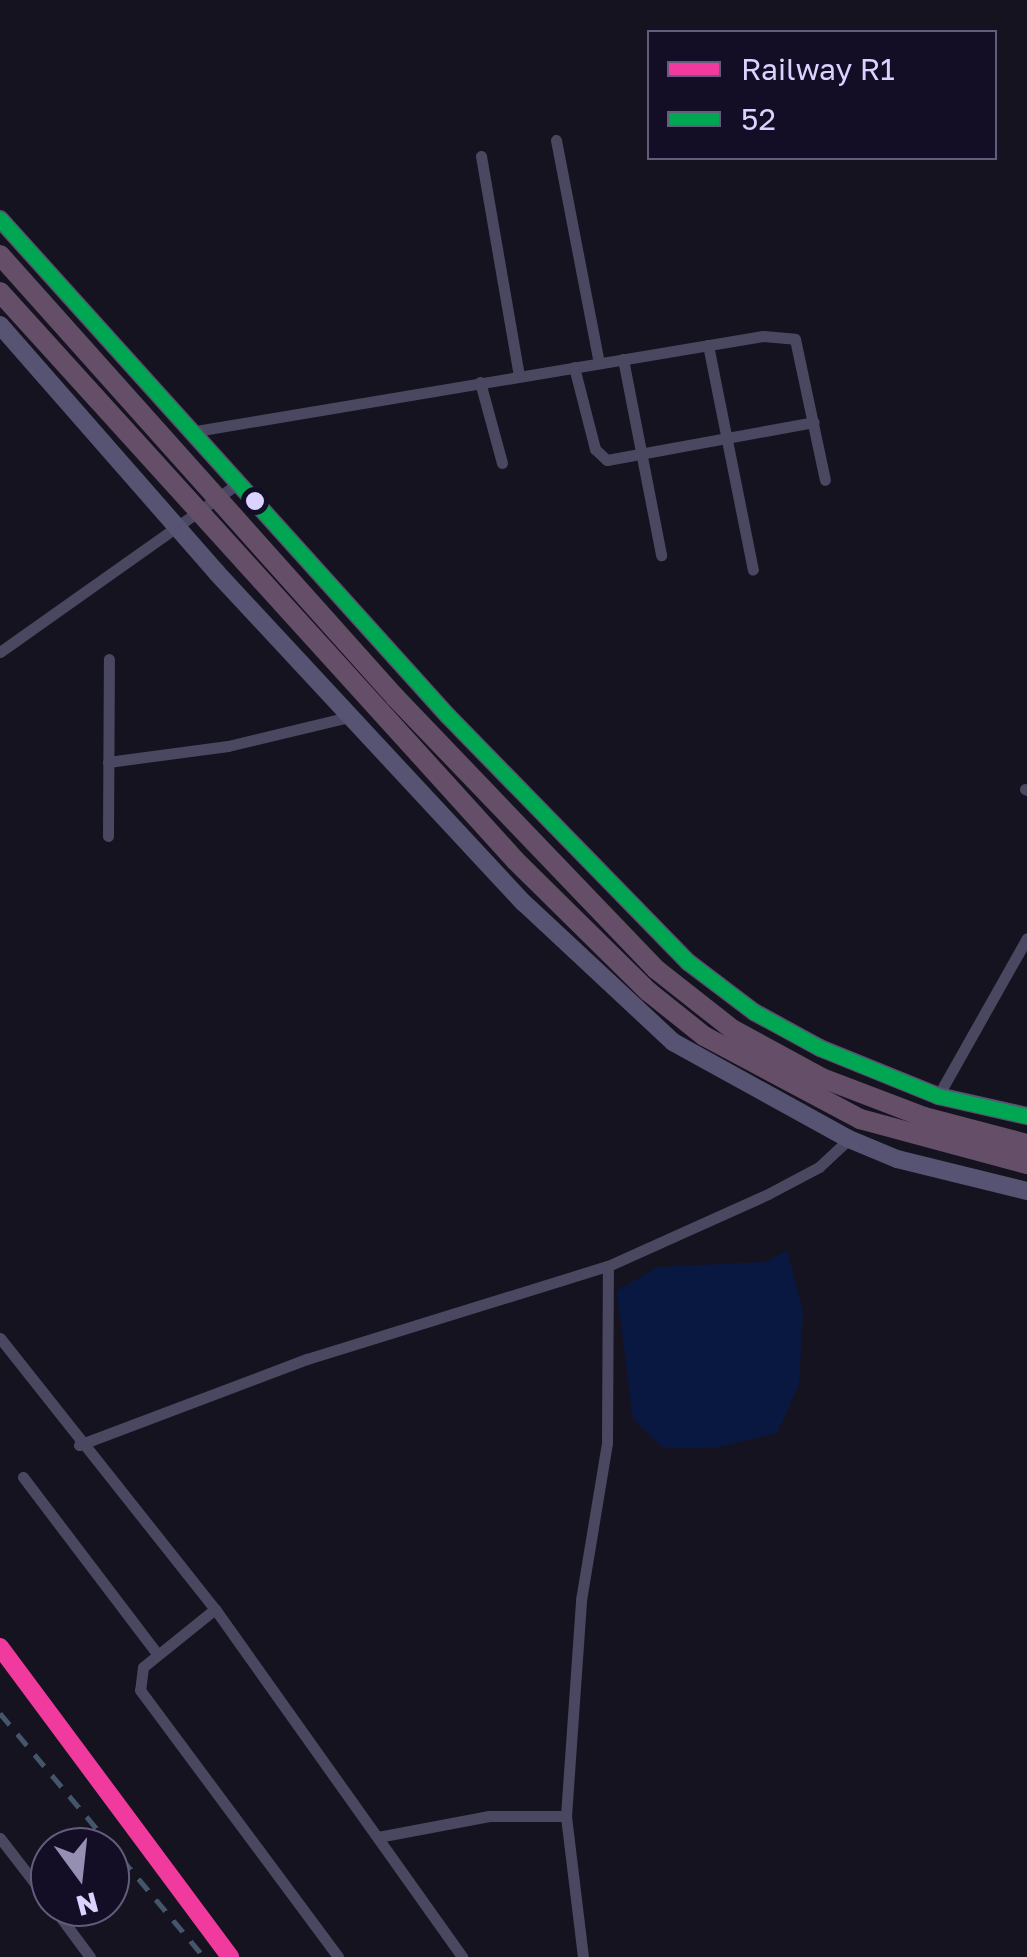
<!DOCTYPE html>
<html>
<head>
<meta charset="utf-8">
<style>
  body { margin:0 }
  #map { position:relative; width:1027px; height:1957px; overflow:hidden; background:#161320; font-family:"Golos Text",sans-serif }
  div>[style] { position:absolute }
  .water>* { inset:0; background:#091841 }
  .street>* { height:11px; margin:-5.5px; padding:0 5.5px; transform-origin:5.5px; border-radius:5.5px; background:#4a4861 }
  .secondary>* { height:18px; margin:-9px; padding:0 9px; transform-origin:9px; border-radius:9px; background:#575473 }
  .highway>* { height:20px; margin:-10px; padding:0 10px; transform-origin:10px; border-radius:10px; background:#654e67 }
  .rail>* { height:5px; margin-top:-2.5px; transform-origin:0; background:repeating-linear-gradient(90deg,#44566b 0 15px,transparent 0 27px) }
  .bus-1>* { height:15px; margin:-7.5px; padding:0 7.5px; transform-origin:7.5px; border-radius:7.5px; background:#00a651 }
  .rail-1>* { height:18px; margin:-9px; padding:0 9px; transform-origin:9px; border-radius:9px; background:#f13a9d }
  .dots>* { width:28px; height:28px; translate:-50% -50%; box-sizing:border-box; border:5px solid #130e25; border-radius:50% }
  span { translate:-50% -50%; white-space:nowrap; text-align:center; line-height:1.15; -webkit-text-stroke:9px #130e25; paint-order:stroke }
  .legend { position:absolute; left:647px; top:30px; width:350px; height:130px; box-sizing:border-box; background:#130e25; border:2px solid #635c7c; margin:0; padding:12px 18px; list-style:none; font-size:30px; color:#dad2ff }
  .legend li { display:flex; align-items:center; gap:20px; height:50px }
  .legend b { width:50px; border:2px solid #635c7c }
  .north { position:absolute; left:30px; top:1827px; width:100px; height:100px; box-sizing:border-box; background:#130e25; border:2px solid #635c7c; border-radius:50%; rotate:165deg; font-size:28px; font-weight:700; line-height:40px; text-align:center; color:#dad2ff }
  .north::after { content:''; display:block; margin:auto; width:35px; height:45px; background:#958fb1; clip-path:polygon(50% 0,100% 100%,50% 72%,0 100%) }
</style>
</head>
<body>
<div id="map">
  <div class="water">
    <div style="clip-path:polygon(787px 1250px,803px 1311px,799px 1385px,777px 1433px,714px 1448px,663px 1448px,633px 1419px,617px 1291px,657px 1267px,766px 1262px)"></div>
  </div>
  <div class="street">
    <div style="left:556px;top:140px;width:227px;rotate:79.1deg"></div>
    <div style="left:481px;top:156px;width:223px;rotate:80.2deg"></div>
    <div style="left:708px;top:345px;width:229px;rotate:78.7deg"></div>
    <div style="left:623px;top:359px;width:200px;rotate:79deg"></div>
    <div style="left:574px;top:367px;width:85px;rotate:75.6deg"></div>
    <div style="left:595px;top:449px;width:16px;rotate:43deg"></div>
    <div style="left:607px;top:460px;width:210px;rotate:-10.4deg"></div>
    <div style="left:480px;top:382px;width:84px;rotate:74.8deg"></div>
    <div style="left:190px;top:432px;width:581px;rotate:-9.51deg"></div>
    <div style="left:763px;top:336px;width:32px;rotate:5deg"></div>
    <div style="left:795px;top:339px;width:144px;rotate:78deg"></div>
    <div style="left:0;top:652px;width:291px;rotate:-35.3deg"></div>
    <div style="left:108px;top:762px;width:121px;rotate:-7.6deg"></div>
    <div style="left:228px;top:746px;width:129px;rotate:-13.5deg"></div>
    <div style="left:1025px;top:789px;width:2px;rotate:27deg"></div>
    <div style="left:108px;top:836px;width:177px;rotate:-89.7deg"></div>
    <div style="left:938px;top:1096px;width:181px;rotate:-60.6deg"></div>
    <div style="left:0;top:1338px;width:346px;rotate:51.6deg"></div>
    <div style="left:215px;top:1609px;width:427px;rotate:54.6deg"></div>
    <div style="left:79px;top:1445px;width:244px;rotate:-20.7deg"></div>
    <div style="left:307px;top:1359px;width:315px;rotate:-17.2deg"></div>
    <div style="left:608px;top:1266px;width:175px;rotate:-24.2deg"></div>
    <div style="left:768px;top:1194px;width:58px;rotate:-27.9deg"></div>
    <div style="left:819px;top:1167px;width:41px;rotate:-43deg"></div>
    <div style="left:23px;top:1477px;width:223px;rotate:52.8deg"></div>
    <div style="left:215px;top:1609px;width:92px;rotate:141.1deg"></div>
    <div style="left:143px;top:1667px;width:23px;rotate:97deg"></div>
    <div style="left:140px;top:1690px;width:332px;rotate:53.4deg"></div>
    <div style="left:378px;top:1837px;width:113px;rotate:-10.7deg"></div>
    <div style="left:489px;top:1816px;width:77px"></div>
    <div style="left:0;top:1838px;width:82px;rotate:52.4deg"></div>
    <div style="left:53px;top:1907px;width:62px;rotate:53.5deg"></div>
    <div style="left:583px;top:1957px;width:142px;rotate:-96.9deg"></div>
    <div style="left:566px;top:1816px;width:217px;rotate:-86deg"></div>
    <div style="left:581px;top:1600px;width:159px;rotate:-80.6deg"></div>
    <div style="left:607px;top:1443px;width:177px;rotate:-89.7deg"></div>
  </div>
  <div class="secondary">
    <div style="left:0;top:219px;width:669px;rotate:47.97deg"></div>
    <div style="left:448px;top:716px;width:344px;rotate:45.7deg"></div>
    <div style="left:688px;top:962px;width:83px;rotate:37.1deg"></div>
    <div style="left:754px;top:1012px;width:75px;rotate:28.6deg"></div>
    <div style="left:820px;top:1048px;width:127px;rotate:22.1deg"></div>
    <div style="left:938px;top:1096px;width:91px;rotate:12.7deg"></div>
    <div style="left:0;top:325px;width:330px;rotate:48.8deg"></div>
    <div style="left:217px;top:573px;width:451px;rotate:47.1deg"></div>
    <div style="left:524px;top:903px;width:204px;rotate:43deg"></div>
    <div style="left:673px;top:1042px;width:201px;rotate:28.9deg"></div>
    <div style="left:849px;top:1139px;width:52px;rotate:22.6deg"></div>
    <div style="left:897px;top:1159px;width:134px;rotate:13.8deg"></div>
  </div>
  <div class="highway">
    <div style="left:0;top:255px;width:593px;rotate:48.21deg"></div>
    <div style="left:395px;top:697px;width:378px;rotate:46.2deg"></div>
    <div style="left:657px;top:970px;width:95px;rotate:38.2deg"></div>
    <div style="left:732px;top:1029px;width:102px;rotate:28.6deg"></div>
    <div style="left:822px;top:1078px;width:109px;rotate:20.9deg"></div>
    <div style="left:924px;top:1117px;width:106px;rotate:14.7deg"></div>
    <div style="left:0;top:292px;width:767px;rotate:47.8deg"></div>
    <div style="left:515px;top:860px;width:188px;rotate:44.6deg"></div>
    <div style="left:649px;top:992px;width:70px;rotate:38.7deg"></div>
    <div style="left:704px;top:1036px;width:177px;rotate:28deg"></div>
    <div style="left:860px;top:1119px;width:173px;rotate:15.1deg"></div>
  </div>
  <div class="rail">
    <div style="left:0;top:1647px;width:288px;rotate:53.3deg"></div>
    <div style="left:0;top:1713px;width:318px;rotate:50.1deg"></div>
  </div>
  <div class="bus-1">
    <div style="left:0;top:219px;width:669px;rotate:47.97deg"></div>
    <div style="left:448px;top:716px;width:344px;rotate:45.7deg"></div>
    <div style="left:688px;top:962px;width:83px;rotate:37.1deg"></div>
    <div style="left:754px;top:1012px;width:75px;rotate:28.6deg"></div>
    <div style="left:820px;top:1048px;width:127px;rotate:22.1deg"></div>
    <div style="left:938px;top:1096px;width:91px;rotate:12.7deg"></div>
  </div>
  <div class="rail-1">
    <div style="left:0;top:1647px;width:386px;rotate:53.4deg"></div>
  </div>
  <div class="dots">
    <div style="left:255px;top:501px;background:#dad2ff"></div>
  </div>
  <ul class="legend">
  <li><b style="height:12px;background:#f13a9d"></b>Railway R1</li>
  <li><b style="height:12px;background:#00a651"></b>52</li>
  </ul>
  <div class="north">N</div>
</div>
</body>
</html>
